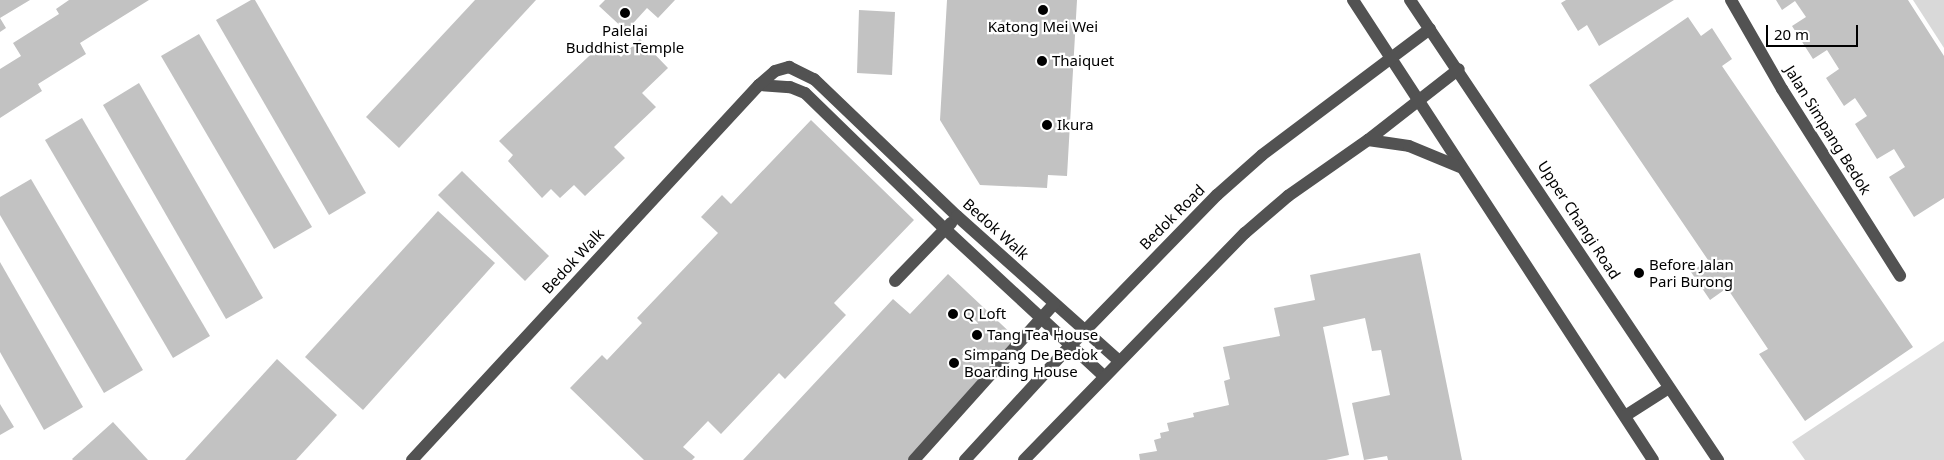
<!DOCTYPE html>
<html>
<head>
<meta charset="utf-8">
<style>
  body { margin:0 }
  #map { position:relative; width:1944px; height:460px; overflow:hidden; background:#fff; font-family:"Noto Sans",sans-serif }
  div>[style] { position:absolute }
  .green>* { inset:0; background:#d9d9d9 }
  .building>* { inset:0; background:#c2c2c2 }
  .minor>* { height:12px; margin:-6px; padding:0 6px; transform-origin:6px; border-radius:6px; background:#525252 }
  .dots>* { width:14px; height:14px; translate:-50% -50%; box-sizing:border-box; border:2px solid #fff; border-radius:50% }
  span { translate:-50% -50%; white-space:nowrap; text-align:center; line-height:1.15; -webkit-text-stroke:4.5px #fff; paint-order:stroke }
  .poi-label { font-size:15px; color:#000 }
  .left { translate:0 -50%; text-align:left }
  .street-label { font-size:15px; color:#000 }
  .scale { position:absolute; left:1766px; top:25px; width:92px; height:22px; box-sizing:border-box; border:2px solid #000; border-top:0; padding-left:6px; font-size:15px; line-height:18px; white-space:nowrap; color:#000; -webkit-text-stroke:4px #fff; paint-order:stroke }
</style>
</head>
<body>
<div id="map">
  <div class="green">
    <div style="clip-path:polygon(1913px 0,1944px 0,1944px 48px)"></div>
    <div style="clip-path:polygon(1944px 341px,1944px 460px,1805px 460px,1792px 442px)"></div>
  </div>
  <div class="building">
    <div style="clip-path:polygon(0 0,30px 0,0 18px,6px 28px,0 32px)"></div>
    <div style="clip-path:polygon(69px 0,149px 0,80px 43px,86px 54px,38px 84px,42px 91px,0 118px,0 69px,21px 56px,13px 43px,59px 14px,56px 9px)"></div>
    <div style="clip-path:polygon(251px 0,255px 0,366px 193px,329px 215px,216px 20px)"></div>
    <div style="clip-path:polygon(475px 0,536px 0,399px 148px,366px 117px)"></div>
    <div style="clip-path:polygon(605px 0,675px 0,658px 18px,647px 8px,626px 31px,599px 6px)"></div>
    <div style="clip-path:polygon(947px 0,1077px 0,1067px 176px,1048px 175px,1047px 188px,980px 185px,940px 120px)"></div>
    <div style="clip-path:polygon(1566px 0,1674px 0,1599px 46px,1587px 25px,1578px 31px,1561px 3px)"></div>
    <div style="clip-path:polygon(1776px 0,1908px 0,1944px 56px,1944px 198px,1914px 217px,1889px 177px,1905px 167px,1894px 149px,1877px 159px,1855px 124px,1867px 116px,1855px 98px,1844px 106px,1826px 78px,1839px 69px,1827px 50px,1813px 59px,1792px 26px,1806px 17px,1795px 1px,1782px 10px)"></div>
    <div style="clip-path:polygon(859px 10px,895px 12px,892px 75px,857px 73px)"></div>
    <div style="clip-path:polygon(1688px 17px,1701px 36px,1712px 28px,1732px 59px,1722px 66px,1913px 347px,1805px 421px,1759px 354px,1768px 349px,1727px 288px,1710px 300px,1691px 272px,1708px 260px,1589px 85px)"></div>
    <div style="clip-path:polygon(199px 34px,312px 227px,274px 249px,161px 56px)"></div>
    <div style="clip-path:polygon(640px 39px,668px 68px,642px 93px,656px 107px,614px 147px,625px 158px,585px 196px,574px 185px,560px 198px,551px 189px,542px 198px,508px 161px,513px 155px,499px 141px,605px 41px,621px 57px)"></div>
    <div style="clip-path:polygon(139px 83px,263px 298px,226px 319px,103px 105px)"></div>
    <div style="clip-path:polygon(82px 118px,210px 336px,173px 358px,45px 140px)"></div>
    <div style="clip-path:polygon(811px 120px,914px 220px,834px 303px,846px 315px,785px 379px,779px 373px,721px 434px,708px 421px,683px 447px,695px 457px,692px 460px,644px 460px,570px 388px,602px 355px,607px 360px,642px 323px,637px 318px,718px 233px,701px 217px,722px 195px,731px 204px)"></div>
    <div style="clip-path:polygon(462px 171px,549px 256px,525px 281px,438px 195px)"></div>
    <div style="clip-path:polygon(31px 179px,143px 370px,104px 393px,0 215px,0 197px)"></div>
    <div style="clip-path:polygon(438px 211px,495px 263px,363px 410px,305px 357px)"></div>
    <div style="clip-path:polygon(1420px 253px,1462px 460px,1388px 460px,1387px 456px,1364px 460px,1352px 403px,1390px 395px,1381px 350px,1372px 351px,1365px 318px,1323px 327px,1349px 455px,1326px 460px,1140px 460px,1139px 454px,1157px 451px,1154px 440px,1161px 438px,1160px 433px,1169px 431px,1167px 423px,1194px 417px,1193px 413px,1229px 405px,1224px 381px,1230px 379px,1223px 347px,1280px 336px,1274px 308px,1315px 300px,1310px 275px)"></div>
    <div style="clip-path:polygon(0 262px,83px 407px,44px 430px,0 352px)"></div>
    <div style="clip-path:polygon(948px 274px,1019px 341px,908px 460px,743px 460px,893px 299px,910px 314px)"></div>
    <div style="clip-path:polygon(277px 359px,337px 415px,296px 460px,185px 460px)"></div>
    <div style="clip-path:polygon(0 404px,14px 427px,0 435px)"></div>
    <div style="clip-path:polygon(113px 422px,148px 460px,73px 460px,72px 459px)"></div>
  </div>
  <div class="minor">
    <div style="left:1353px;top:0;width:549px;rotate:56.89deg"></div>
    <div style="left:1410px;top:0;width:554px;rotate:56.2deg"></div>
    <div style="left:1731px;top:0;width:103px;rotate:60.2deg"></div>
    <div style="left:1782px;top:89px;width:221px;rotate:57.7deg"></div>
    <div style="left:759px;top:85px;width:31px;rotate:4deg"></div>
    <div style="left:790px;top:87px;width:16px;rotate:22deg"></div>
    <div style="left:805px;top:93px;width:195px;rotate:44.2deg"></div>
    <div style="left:945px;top:229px;width:217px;rotate:42.8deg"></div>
    <div style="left:1368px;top:140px;width:41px;rotate:8.3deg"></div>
    <div style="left:1409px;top:146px;width:55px;rotate:22.4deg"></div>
    <div style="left:895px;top:281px;width:81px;rotate:-46deg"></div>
    <div style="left:1625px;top:416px;width:52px;rotate:-32.5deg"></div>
    <div style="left:412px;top:460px;width:511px;rotate:-47.22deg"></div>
    <div style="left:759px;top:85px;width:21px;rotate:-41deg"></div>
    <div style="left:775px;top:71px;width:15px;rotate:-16deg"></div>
    <div style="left:789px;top:67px;width:28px;rotate:26deg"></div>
    <div style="left:814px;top:79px;width:198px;rotate:43.8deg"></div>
    <div style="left:957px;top:216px;width:216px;rotate:41.8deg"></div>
    <div style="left:914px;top:460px;width:210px;rotate:-48.1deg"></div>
    <div style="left:965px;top:460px;width:155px;rotate:-47.4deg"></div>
    <div style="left:1070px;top:346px;width:211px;rotate:-45.8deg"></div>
    <div style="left:1217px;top:195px;width:60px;rotate:-41.6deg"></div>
    <div style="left:1262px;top:155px;width:210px;rotate:-36.9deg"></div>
    <div style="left:1024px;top:460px;width:317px;rotate:-45.8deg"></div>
    <div style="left:1245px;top:233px;width:57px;rotate:-40.7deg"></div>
    <div style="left:1288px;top:196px;width:98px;rotate:-35deg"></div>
    <div style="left:1368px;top:140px;width:115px;rotate:-38deg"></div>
  </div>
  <div class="dots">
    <div style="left:1043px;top:10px;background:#000"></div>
    <div style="left:625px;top:13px;background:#000"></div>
    <div style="left:1042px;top:61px;background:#000"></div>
    <div style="left:1047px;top:125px;background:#000"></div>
    <div style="left:1639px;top:273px;background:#000"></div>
    <div style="left:953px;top:314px;background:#000"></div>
    <div style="left:977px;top:335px;background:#000"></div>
    <div style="left:954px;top:363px;background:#000"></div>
  </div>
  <div class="poi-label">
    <span style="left:1043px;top:27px">Katong Mei Wei</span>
    <span style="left:625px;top:39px">Palelai<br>Buddhist Temple</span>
    <span class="left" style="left:1052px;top:61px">Thaiquet</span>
    <span class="left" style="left:1057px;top:125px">Ikura</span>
    <span class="left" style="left:1649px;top:273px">Before Jalan<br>Pari Burong</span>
    <span class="left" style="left:963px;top:314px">Q Loft</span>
    <span class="left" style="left:987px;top:335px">Tang Tea House</span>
    <span class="left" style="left:964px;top:363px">Simpang De Bedok<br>Boarding House</span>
  </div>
  <div class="street-label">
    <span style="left:1828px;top:130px;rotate:58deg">Jalan Simpang Bedok</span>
    <span style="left:1172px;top:217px;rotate:-45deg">Bedok Road</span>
    <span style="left:1579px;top:220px;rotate:57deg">Upper Changi Road</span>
    <span style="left:996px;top:229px;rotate:42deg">Bedok Walk</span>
    <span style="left:573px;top:261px;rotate:-47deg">Bedok Walk</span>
  </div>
  <div class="scale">20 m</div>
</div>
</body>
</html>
